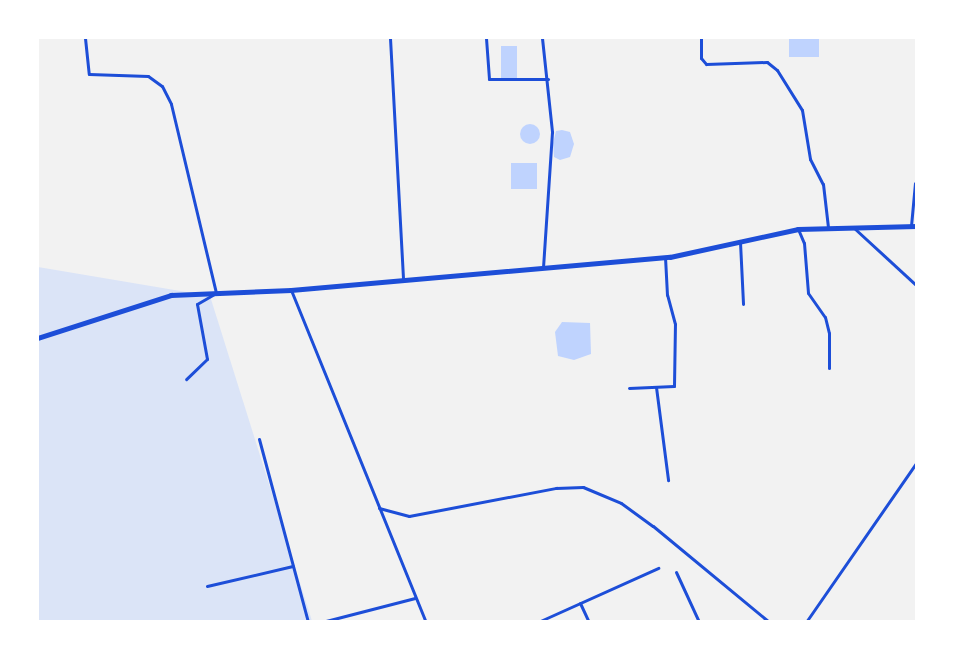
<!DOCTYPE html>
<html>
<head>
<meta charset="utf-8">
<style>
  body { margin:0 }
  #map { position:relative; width:954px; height:659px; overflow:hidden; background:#f2f2f2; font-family:Roboto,sans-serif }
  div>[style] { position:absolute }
  .green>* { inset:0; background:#dbe4f7 }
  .water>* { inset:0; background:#bfd3fe }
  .round { border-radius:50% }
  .minor>* { height:3px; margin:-1.5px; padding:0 1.5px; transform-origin:1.5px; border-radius:1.5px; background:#1d4ed8 }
  .primary>* { height:4.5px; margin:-2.25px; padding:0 2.25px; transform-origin:2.25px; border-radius:2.25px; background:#1d4ed8 }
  span { translate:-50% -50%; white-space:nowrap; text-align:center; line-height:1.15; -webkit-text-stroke:6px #fff; paint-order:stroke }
  .frame { position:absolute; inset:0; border:39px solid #fff; pointer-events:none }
</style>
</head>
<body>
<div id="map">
  <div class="green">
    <div style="clip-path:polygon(38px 267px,210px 296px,312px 621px,38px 621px)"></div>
  </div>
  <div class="water">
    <div style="clip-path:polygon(789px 38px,819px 38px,819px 57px,789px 57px)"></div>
    <div style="clip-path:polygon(501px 46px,517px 46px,517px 78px,501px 78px)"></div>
    <div class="round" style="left:520px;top:124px;width:20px;height:20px"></div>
    <div style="clip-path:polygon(562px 130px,570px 132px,574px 144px,570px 157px,560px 160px,554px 157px,553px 143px,556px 131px)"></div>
    <div style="clip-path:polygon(511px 163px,537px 163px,537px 189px,511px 189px)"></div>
    <div style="clip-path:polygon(562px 322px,590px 323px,591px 354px,574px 360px,558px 356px,555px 332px)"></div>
  </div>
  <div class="minor">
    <div style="left:85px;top:38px;width:36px;rotate:84deg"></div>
    <div style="left:89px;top:74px;width:59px;rotate:1.9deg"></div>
    <div style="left:148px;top:76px;width:17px;rotate:36deg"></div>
    <div style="left:162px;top:86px;width:20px;rotate:63deg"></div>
    <div style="left:171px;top:104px;width:194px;rotate:76.6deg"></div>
    <div style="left:216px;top:293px;width:22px;rotate:150deg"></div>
    <div style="left:197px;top:304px;width:56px;rotate:79.7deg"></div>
    <div style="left:207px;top:359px;width:29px;rotate:136deg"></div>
    <div style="left:390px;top:38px;width:241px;rotate:86.9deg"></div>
    <div style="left:486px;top:38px;width:41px;rotate:85.8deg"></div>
    <div style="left:489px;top:79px;width:59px"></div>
    <div style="left:542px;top:38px;width:95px;rotate:83.9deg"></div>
    <div style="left:552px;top:132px;width:135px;rotate:93.8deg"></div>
    <div style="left:701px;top:38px;width:20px;rotate:90deg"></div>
    <div style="left:701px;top:58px;width:8px;rotate:50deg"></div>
    <div style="left:706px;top:64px;width:61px;rotate:-1.9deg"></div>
    <div style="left:767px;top:62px;width:13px;rotate:39deg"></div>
    <div style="left:777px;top:70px;width:47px;rotate:58deg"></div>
    <div style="left:802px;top:110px;width:50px;rotate:80.7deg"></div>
    <div style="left:810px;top:159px;width:28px;rotate:63deg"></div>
    <div style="left:823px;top:184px;width:43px;rotate:83.4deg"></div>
    <div style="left:911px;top:226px;width:43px;rotate:-84.7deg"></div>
    <div style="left:854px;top:228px;width:84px;rotate:42.6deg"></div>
    <div style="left:798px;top:229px;width:15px;rotate:67deg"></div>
    <div style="left:804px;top:243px;width:50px;rotate:85.4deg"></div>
    <div style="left:808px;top:293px;width:29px;rotate:55deg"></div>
    <div style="left:825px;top:317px;width:16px;rotate:76deg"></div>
    <div style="left:829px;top:333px;width:35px;rotate:90deg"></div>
    <div style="left:740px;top:242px;width:62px;rotate:87.2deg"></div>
    <div style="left:291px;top:290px;width:358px;rotate:67.9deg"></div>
    <div style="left:656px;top:387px;width:94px;rotate:82.6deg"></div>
    <div style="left:629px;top:388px;width:45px;rotate:-2.5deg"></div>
    <div style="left:674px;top:386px;width:62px;rotate:-89.1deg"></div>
    <div style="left:675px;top:324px;width:30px;rotate:-105deg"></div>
    <div style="left:667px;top:295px;width:38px;rotate:-93deg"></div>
    <div style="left:259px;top:439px;width:189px;rotate:75deg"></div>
    <div style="left:379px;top:508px;width:31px;rotate:15deg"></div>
    <div style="left:409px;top:516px;width:150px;rotate:-10.8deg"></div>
    <div style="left:556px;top:488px;width:27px;rotate:-2deg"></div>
    <div style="left:583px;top:487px;width:41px;rotate:22.8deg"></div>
    <div style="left:621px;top:503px;width:39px;rotate:36deg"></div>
    <div style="left:653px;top:526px;width:151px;rotate:39.6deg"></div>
    <div style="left:676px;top:572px;width:55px;rotate:65.3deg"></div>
    <div style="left:207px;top:586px;width:88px;rotate:-13.1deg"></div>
    <div style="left:580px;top:603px;width:21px;rotate:65deg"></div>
    <div style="left:322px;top:622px;width:96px;rotate:-14.5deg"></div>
    <div style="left:538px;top:622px;width:132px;rotate:-24.2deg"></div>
    <div style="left:806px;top:622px;width:193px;rotate:-55.3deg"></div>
  </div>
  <div class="primary">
    <div style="left:38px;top:338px;width:140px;rotate:-17.9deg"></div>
    <div style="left:171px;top:295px;width:120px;rotate:-2.4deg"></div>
    <div style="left:291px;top:290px;width:380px;rotate:-5deg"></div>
    <div style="left:670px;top:257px;width:131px;rotate:-12.3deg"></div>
    <div style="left:798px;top:229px;width:118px;rotate:-1.5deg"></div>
  </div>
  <div class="frame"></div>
</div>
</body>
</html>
